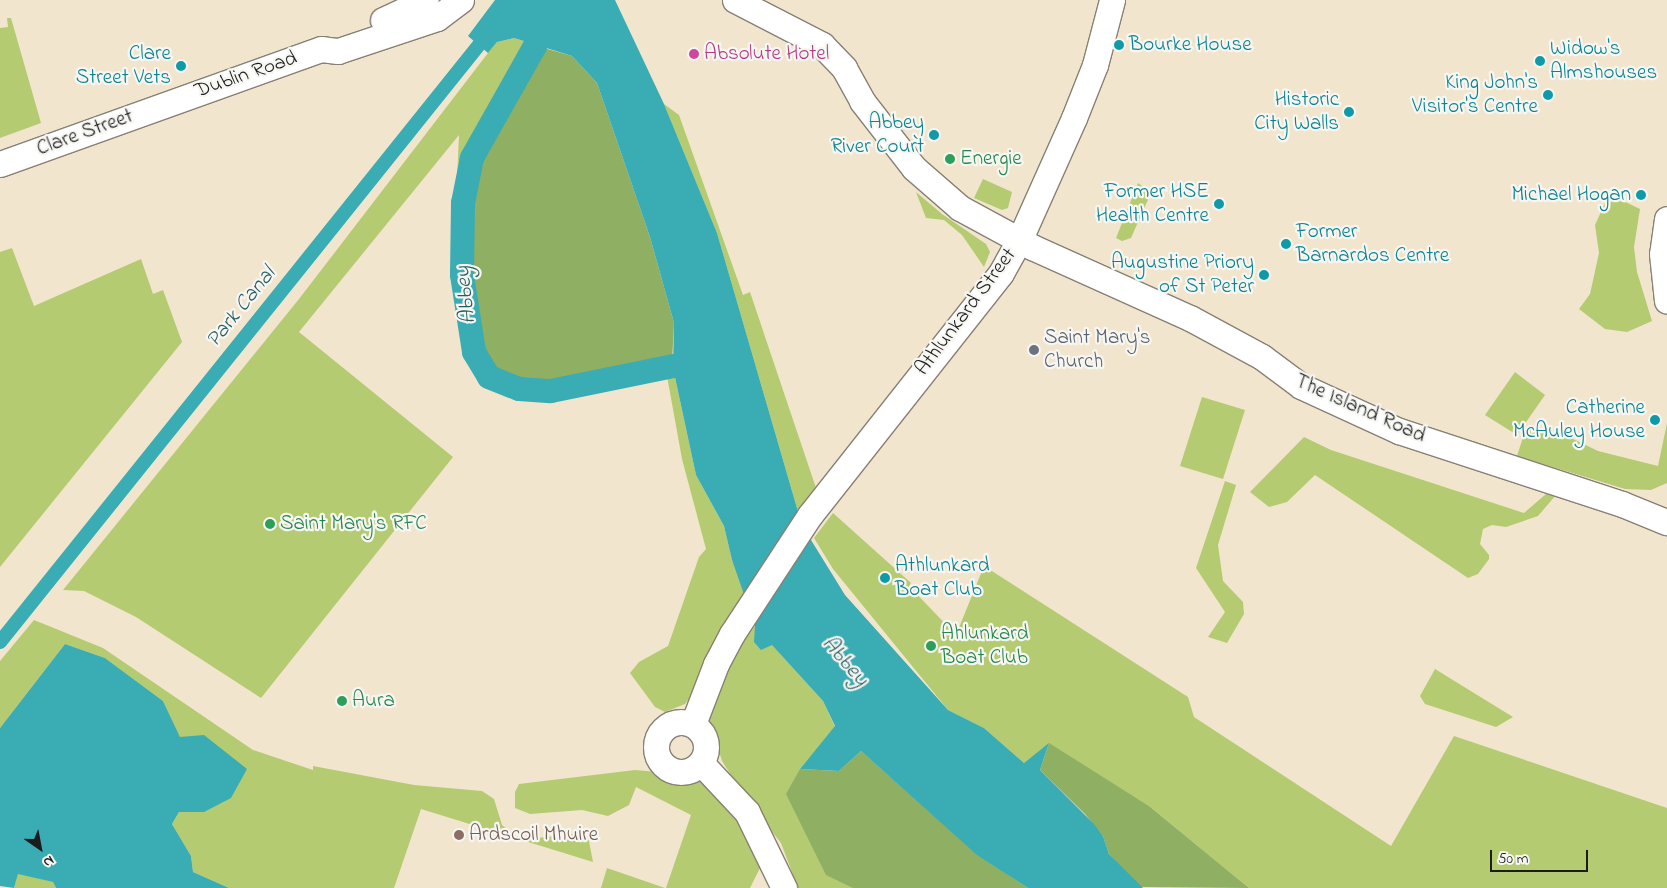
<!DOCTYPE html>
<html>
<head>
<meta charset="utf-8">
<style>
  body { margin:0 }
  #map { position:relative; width:1667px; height:888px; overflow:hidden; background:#f2e5ce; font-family:"Indie Flower",sans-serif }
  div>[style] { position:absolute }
  .green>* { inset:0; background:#b4cb71 }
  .forest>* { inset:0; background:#8faf63 }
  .water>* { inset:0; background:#3aacb3 }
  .canal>* { height:14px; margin:-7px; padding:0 7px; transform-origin:7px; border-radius:7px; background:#3aacb3 }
  .river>* { height:24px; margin:-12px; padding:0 12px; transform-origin:12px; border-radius:12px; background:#3aacb3 }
  .roads { filter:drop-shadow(1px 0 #878075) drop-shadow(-1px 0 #878075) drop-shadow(0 1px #878075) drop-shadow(0 -1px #878075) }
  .major>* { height:25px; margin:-12.5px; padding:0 12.5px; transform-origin:12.5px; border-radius:12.5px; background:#fff }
  .major>.ring { margin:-12.5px; padding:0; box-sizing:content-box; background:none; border:25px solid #fff; border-radius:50% }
  .dots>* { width:14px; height:14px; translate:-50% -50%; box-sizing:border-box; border:2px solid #f6f6f2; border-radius:50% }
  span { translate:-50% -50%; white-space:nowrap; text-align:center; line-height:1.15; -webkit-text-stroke:4.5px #f6f6f2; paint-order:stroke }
  .culture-label { font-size:21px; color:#0d838f }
  .left { translate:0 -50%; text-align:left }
  .right { translate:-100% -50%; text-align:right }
  .hotel-label { font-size:21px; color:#b23c85 }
  .street-label { font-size:21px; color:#1c1c1c }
  .leisure-label { font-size:21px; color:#27864d }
  .worship-label { font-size:21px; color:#5b616d }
  .education-label { font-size:21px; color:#785e54 }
  .water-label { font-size:22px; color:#2a5d60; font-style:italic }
  .north { position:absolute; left:15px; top:823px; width:50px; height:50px; -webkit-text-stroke:4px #f6f6f2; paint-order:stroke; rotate:147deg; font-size:14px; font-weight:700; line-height:20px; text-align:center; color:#1c1c1c }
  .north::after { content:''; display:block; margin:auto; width:18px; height:22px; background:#1c1c1c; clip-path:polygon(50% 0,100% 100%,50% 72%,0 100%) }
  .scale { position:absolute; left:1490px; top:850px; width:98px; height:22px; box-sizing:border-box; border:2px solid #1c1c1c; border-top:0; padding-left:6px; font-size:15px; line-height:18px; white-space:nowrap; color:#1c1c1c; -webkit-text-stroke:4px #f6f6f2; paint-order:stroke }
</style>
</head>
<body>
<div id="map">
  <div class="green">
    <div style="clip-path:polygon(7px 18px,11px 18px,41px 123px,0 138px,0 28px,8px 27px)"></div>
    <div style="clip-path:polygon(514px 38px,526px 42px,457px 179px,459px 135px,299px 332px,453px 457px,261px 698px,136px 617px,84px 591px,63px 590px,299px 299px,488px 53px,497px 42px)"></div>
    <div style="clip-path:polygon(664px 104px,679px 115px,743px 295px,750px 292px,816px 488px,799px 515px,717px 233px)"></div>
    <div style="clip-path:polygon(983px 179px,1012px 192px,1008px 208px,1002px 210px,974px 198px)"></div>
    <div style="clip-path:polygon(1138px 183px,1149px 191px,1150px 195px,1131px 238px,1122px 241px,1116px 238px)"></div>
    <div style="clip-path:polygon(916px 192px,942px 214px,986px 244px,990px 252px,984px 267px,962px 235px,944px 220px,926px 218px)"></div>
    <div style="clip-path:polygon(1609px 194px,1640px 209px,1634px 247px,1637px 272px,1652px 321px,1627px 332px,1605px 329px,1579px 309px,1590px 294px,1599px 253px,1595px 225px)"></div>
    <div style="clip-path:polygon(12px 248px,34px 306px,141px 259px,153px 294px,163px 290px,182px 342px,0 567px,0 252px)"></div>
    <div style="clip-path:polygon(1515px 372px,1545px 395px,1517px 435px,1485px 415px)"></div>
    <div style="clip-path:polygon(674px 373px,696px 475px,724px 526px,732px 560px,745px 595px,692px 695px,685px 704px,665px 712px,655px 707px,630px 673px,639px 662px,668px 646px,699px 557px,706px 549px,682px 459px,667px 376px)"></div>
    <div style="clip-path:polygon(1202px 397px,1245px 410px,1223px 479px,1180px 466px)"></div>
    <div style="clip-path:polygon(1667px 423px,1667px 483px,1651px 490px,1625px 489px,1517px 456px,1526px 428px,1569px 437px,1598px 451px,1658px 466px)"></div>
    <div style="clip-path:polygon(1304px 437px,1331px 450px,1524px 513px,1546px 494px,1556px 495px,1538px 516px,1506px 527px,1492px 525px,1483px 529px,1480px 544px,1489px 555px,1489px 559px,1478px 574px,1468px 578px,1315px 475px,1287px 502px,1269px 507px,1250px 492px)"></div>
    <div style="clip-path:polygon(1225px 481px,1236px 485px,1218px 545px,1223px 581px,1243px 602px,1244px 614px,1227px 643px,1208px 637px,1225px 612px,1196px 568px)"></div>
    <div style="clip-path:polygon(833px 513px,911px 583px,909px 586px,956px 635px,984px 566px,1188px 697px,1194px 717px,1391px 846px,1454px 736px,1667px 808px,1667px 888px,1249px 888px,1149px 806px,1049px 744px,1024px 763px,984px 728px,948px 710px,833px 569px,814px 538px)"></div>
    <div style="clip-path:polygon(34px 620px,103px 648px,253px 750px,313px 770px,313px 766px,414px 785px,482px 791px,494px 799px,502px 825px,516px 836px,529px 839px,571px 834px,588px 836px,593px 862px,421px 809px,394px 888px,229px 888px,193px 872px,191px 856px,172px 824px,179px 812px,204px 812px,180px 738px,163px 701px,105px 658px,65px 644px,0 728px,0 661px)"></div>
    <div style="clip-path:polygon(755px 626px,823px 701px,835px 727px,800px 769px,853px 888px,798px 888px,781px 843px,747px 800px,722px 761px,707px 712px,725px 666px)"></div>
    <div style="clip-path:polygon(1435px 669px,1513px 717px,1496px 727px,1425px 704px,1420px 696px)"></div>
    <div style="clip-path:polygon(635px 770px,670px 773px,713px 786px,744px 821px,762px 864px,750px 888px,666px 888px,691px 815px,636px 787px,629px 805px,608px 816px,582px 810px,530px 814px,515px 808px,515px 792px,519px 784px)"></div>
    <div style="clip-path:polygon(607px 868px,665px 888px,601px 888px)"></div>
    <div style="clip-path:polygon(18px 873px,53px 882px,56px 888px,14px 888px)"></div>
  </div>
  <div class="forest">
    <div style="clip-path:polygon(544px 48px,572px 56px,597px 83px,650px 237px,674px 323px,672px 363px,537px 386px,494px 376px,480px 352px,468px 272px,468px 226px,481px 151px)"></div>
    <div style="clip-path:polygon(1049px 743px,1149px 806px,1249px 888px,1139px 887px,1109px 854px,1103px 836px,1085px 814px,1040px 770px)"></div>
    <div style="clip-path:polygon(861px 751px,977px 854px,1028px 888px,853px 888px,826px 875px,786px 794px,800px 769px,839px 771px)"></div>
  </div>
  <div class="water">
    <div style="clip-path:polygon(495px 0,615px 0,664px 104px,717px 233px,799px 515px,811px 540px,845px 595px,948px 710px,984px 728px,1024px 763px,1049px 743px,1040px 770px,1094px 824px,1103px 836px,1109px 854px,1143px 888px,1028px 888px,977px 855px,861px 751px,839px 771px,800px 769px,835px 726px,823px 701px,772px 645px,761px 650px,754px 642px,755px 626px,732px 560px,724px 526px,696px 475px,673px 368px,674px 323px,650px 237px,597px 83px,572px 56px,514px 38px,497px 42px,488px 53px,468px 36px)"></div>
    <div style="clip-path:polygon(65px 644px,105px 658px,163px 701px,180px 737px,204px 735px,247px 769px,231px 798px,204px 812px,179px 812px,172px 824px,191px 856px,193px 872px,229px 888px,56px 888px,53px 882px,18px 874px,14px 888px,0 886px,0 728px)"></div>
  </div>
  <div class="canal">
    <div style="left:0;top:642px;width:785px;rotate:-51.26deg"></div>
  </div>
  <div class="river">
    <div style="left:552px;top:0;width:49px;rotate:110.3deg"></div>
    <div style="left:535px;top:46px;width:129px;rotate:119.4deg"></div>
    <div style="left:472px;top:158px;width:46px;rotate:101.3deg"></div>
    <div style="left:463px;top:203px;width:72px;rotate:90.8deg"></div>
    <div style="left:462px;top:275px;width:78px;rotate:81.1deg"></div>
    <div style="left:474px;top:352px;width:29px;rotate:59deg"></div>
    <div style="left:489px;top:377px;width:32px;rotate:22deg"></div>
    <div style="left:519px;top:389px;width:32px;rotate:4deg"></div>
    <div style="left:551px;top:391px;width:155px;rotate:-11.5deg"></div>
  </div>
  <div class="roads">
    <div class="major">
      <div style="left:735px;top:0;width:98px;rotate:27.3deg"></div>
      <div style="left:822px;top:45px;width:32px;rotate:46deg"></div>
      <div style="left:844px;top:68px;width:38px;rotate:61deg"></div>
      <div style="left:862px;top:101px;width:85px;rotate:52.2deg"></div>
      <div style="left:914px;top:168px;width:61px;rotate:41deg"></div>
      <div style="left:960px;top:208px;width:82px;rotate:28.4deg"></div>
      <div style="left:1032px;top:247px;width:173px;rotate:24.2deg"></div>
      <div style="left:1190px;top:318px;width:82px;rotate:28.4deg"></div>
      <div style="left:1262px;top:357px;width:49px;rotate:36.6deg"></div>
      <div style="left:1301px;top:386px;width:108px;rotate:24.7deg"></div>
      <div style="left:1399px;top:431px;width:235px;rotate:18.1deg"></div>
      <div style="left:1622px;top:504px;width:48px;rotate:22.2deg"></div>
      <div style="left:383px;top:20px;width:47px;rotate:-24.9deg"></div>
      <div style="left:0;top:164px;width:341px;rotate:-19.7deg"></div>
      <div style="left:321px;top:49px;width:17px;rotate:7deg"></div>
      <div style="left:338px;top:51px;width:104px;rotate:-18.4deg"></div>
      <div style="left:437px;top:18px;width:30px;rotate:-37deg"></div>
      <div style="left:1667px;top:219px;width:35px;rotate:98deg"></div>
      <div style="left:1662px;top:254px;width:47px;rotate:83.9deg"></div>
      <div class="ring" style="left:656px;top:722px;width:25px;height:25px"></div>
      <div style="left:693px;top:724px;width:64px;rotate:-69deg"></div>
      <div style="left:716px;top:664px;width:34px;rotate:-62deg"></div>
      <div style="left:732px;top:634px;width:142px;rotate:-56.8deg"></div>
      <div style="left:810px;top:515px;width:308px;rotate:-51.7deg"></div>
      <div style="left:1001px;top:273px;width:37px;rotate:-61deg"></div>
      <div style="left:1019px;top:241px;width:135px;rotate:-65.9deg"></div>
      <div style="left:1074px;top:118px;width:57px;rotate:-68.4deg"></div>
      <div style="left:1095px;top:65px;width:67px;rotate:-75.3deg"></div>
      <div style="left:701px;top:763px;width:67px;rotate:46.8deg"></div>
      <div style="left:747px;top:812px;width:85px;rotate:64deg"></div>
    </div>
  </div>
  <div class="dots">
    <div style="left:1119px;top:45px;background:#0f9aa8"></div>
    <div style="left:694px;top:54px;background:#d1479c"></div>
    <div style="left:1540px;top:61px;background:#0f9aa8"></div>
    <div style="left:181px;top:66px;background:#0f9aa8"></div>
    <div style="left:1548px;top:95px;background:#0f9aa8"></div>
    <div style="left:1349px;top:112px;background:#0f9aa8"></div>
    <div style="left:934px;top:135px;background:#0f9aa8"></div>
    <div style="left:950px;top:159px;background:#2e9e5b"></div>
    <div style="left:1641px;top:195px;background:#0f9aa8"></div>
    <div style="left:1219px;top:204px;background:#0f9aa8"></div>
    <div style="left:1286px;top:244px;background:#0f9aa8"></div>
    <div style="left:1264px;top:275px;background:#0f9aa8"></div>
    <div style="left:1034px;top:350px;background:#6b7280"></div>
    <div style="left:1655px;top:420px;background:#0f9aa8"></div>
    <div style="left:270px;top:524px;background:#2e9e5b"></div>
    <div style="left:885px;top:578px;background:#0f9aa8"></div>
    <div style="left:931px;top:646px;background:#2e9e5b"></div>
    <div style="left:342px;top:701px;background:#2e9e5b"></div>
    <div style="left:459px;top:835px;background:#8d6e63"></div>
  </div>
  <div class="culture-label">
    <span class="left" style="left:1129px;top:45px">Bourke House</span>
    <span class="left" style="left:1550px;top:61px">Widow's<br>Almshouses</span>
    <span class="right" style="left:171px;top:66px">Clare<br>Street Vets</span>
    <span class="right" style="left:1538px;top:95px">King John's<br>Visitor's Centre</span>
    <span class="right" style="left:1339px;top:112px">Historic<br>City Walls</span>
    <span class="right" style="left:924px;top:135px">Abbey<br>River Court</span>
    <span class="right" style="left:1209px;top:204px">Former HSE<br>Health Centre</span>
    <span class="right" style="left:1631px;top:195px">Michael Hogan</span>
    <span class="left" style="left:1296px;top:244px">Former<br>Barnardos Centre</span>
    <span class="right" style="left:1254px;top:275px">Augustine Priory<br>of St Peter</span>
    <span class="right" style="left:1645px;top:420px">Catherine<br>McAuley House</span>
    <span class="left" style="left:895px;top:578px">Athlunkard<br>Boat Club</span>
  </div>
  <div class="hotel-label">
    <span class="left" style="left:704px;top:54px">Absolute Hotel</span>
  </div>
  <div class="street-label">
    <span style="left:246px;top:75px;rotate:-19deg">Dublin Road</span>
    <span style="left:85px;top:133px;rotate:-20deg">Clare Street</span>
    <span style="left:966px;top:312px;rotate:-53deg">Athlunkard Street</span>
    <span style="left:1360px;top:409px;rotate:24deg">The Island Road</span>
  </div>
  <div class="leisure-label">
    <span class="left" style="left:960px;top:159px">Energie</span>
    <span class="left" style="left:280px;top:524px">Saint Mary's RFC</span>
    <span class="left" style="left:941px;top:646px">Ahlunkard<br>Boat Club</span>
    <span class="left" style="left:352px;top:701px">Aura</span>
  </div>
  <div class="worship-label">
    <span class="left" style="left:1044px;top:350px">Saint Mary's<br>Church</span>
  </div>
  <div class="education-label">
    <span class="left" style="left:469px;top:835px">Ardscoil Mhuire</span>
  </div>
  <div class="water-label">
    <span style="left:467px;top:295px;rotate:-96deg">Abbey</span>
    <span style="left:242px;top:308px;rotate:-51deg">Park Canal</span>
    <span style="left:844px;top:662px;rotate:49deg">Abbey</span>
  </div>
  <div class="north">N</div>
  <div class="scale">50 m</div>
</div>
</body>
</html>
